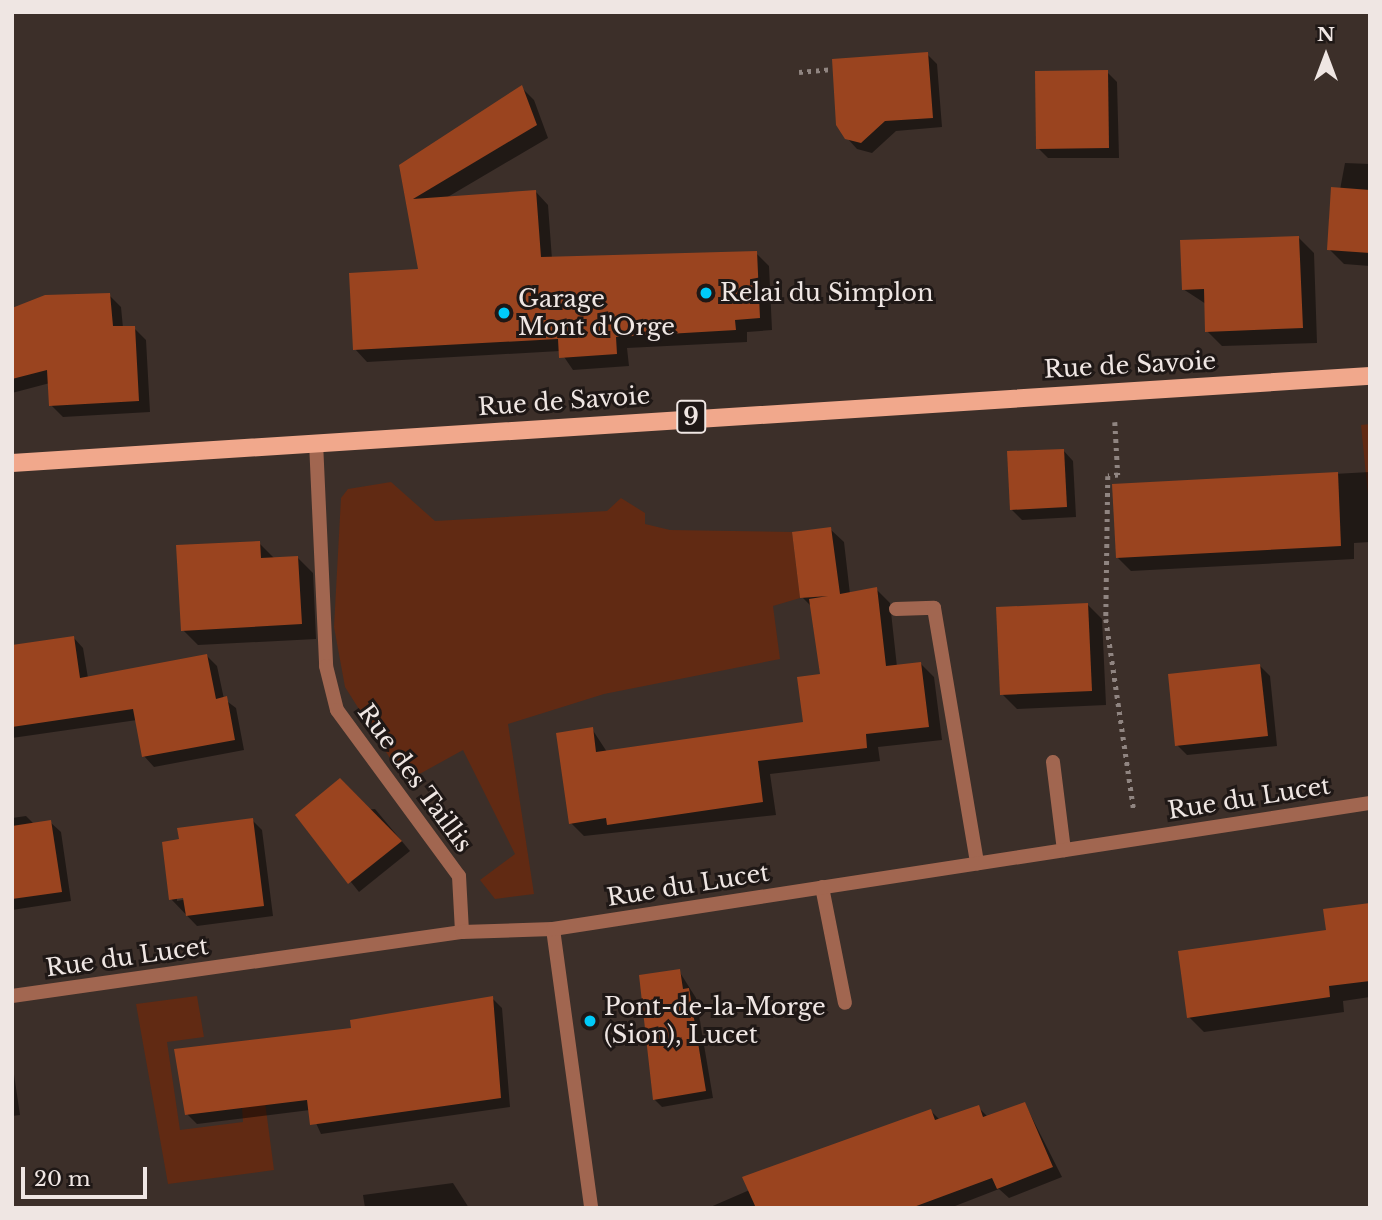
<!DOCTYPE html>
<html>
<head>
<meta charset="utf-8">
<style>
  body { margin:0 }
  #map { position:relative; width:1382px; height:1220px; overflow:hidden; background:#3c2f29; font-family:"Libre Baskerville",serif }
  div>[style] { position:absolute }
  .green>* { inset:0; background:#612a13 }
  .shadow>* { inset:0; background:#0007 }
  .building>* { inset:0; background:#9a441f }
  .path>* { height:4.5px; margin-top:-2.25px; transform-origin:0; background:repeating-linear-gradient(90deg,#908581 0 3.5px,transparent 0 8.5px) }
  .service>* { height:14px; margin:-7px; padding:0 7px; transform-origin:7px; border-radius:7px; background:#a16650 }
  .minor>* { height:14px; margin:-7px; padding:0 7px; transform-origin:7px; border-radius:7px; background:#a16650 }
  .primary>* { height:18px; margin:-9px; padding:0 9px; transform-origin:9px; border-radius:9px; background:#f1a88c }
  .dots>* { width:19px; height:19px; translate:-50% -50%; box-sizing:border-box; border:4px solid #1f1816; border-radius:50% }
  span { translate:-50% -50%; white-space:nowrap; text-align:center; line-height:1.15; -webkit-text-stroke:6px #1f1816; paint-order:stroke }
  .shield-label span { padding:2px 5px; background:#1f1816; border:2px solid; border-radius:5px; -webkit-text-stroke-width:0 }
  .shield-label { font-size:23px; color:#efe6e3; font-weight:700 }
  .poi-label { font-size:24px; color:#efe6e3 }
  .left { translate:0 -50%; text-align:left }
  .street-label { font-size:24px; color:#efe6e3 }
  .frame { position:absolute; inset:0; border:14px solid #efe6e3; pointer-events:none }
  .north { position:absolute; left:1291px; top:21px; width:70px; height:70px; -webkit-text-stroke:5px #1f1816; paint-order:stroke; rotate:0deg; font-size:19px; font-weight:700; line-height:28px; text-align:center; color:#efe6e3 }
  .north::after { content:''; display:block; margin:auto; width:24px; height:32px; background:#efe6e3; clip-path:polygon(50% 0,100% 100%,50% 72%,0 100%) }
  .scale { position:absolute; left:21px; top:1167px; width:126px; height:32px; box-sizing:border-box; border:4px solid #efe6e3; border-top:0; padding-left:9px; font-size:21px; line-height:24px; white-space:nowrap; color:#efe6e3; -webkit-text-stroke:5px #1f1816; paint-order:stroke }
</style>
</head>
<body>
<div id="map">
  <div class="green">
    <div style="clip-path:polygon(1370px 424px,1370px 515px,1361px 425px)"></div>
    <div style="clip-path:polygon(391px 482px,435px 521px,607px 511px,621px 498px,645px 513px,645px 524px,670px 530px,792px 532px,800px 598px,773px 606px,780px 659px,604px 694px,508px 724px,534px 894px,495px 899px,480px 880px,515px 854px,463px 750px,405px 782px,345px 687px,334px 627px,341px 498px,348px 489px)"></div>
    <div style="clip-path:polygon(197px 996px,204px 1037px,167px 1042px,180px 1130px,243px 1122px,242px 1107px,265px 1102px,274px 1170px,168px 1184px,136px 1004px)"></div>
  </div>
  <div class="shadow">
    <div style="clip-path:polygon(927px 54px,937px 64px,942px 127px,896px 131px,872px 153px,857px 149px,847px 138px)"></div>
    <div style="clip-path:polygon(1107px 72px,1117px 82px,1119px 158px,1048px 158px,1038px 148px)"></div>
    <div style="clip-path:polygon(522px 88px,534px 100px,548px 138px,446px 198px,536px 192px,548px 205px,552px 259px,756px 253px,769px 266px,772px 330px,747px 332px,747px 342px,627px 348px,629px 366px,573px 370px,560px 351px,367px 362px,355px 349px,420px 270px,401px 166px)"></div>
    <div style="clip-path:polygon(1345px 163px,1370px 164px,1370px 266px,1344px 264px,1329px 249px)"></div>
    <div style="clip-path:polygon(1299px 238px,1314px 253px,1317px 343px,1222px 346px,1207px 331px,1206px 304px,1183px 289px)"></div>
    <div style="clip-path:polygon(109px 295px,121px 307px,123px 328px,134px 328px,146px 340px,150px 412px,63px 417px,51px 405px,50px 383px,12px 393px,12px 310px)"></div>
    <div style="clip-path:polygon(1063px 450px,1073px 461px,1076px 517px,1022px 520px,1012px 510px)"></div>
    <div style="clip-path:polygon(1370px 472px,1370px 542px,1354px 543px,1354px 559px,1131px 571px,1117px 557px,1114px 486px)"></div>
    <div style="clip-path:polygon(830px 529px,844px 542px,850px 594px,876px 589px,890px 603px,897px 667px,921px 664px,934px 677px,942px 740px,878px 747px,880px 761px,770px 774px,776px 815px,584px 836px,571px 823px,592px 729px,607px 752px,805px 724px,822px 676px,812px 607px,802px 597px)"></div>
    <div style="clip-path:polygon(259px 543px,275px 559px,298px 558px,313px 573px,316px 639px,198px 645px,183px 630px)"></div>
    <div style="clip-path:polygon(1087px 604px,1102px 619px,1106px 705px,1017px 709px,1002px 694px)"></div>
    <div style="clip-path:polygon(73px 637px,83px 648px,88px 678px,207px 656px,217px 666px,224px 699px,236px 708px,244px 750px,154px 767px,144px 756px,137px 720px,12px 738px,12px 646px)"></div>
    <div style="clip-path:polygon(1260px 666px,1270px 676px,1277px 746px,1187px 755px,1177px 745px)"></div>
    <div style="clip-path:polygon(375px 809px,410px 851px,359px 892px,297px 815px)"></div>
    <div style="clip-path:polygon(26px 816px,34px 824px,50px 822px,61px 832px,71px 901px,12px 910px,12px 818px)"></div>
    <div style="clip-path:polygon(evenodd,252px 820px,262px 830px,273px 916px,197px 926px,171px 899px,252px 820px,177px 897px,192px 898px,177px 901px,177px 897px)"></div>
    <div style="clip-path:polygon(1370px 905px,1370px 997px,1343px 1001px,1344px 1012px,1204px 1032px,1189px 1017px)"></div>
    <div style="clip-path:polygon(679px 971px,696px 998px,713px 1098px,662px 1107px,654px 1099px)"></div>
    <div style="clip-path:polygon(492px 998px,502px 1008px,510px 1107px,321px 1134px,310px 1110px,197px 1124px,187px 1114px,353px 1029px)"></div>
    <div style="clip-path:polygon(12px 1061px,20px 1115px,12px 1116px)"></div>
    <div style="clip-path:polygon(1025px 1104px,1062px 1177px,1009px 1198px,999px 1189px,950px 1208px,708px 1208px,931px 1111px,940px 1120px,978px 1107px,988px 1117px)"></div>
    <div style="clip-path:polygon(453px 1183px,469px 1208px,365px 1208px,363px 1195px)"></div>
  </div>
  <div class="building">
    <div style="clip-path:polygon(928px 52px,933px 118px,885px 121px,861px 143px,845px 139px,836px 125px,832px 59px)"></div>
    <div style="clip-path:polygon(1108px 70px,1109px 148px,1036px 149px,1035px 71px)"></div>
    <div style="clip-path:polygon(522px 85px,537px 125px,413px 199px,536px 190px,541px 257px,757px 251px,760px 318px,735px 320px,736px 330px,616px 337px,617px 354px,559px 358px,558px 339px,353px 350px,349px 273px,418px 269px,399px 165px)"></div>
    <div style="clip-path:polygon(1331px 187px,1370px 190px,1370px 253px,1327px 250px)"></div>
    <div style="clip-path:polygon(1299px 236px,1303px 328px,1205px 332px,1204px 289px,1182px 290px,1180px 240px)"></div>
    <div style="clip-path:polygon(110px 293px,113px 326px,135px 326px,139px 401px,49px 406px,47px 370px,12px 379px,12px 308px,45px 295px)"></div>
    <div style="clip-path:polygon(1064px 449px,1067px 507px,1010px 510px,1007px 451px)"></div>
    <div style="clip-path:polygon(1338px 472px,1341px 546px,1116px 558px,1112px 484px)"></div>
    <div style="clip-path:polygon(831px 527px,840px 594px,877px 587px,886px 666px,921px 662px,929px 727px,866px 734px,867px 748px,758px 761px,763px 802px,607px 825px,606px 818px,569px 824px,556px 733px,593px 727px,596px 752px,803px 722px,797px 677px,820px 674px,809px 599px,828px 596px,800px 598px,792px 532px)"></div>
    <div style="clip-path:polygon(260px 541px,261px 558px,298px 556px,302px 624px,181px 631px,176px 545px)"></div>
    <div style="clip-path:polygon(1088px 603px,1092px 691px,1000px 695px,996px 607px)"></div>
    <div style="clip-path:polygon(74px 636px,80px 678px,207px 654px,216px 699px,227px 696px,235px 740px,142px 757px,133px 709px,12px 727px,12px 645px)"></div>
    <div style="clip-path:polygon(1260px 664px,1268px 736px,1175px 746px,1168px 674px)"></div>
    <div style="clip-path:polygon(340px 778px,402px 841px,348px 884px,295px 815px)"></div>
    <div style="clip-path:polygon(253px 818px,264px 906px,186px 916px,183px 898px,169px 900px,162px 842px,179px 839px,177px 828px)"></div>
    <div style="clip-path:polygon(51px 820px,62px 892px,12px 899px,12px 826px)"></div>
    <div style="clip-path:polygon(1370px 903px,1370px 981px,1329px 986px,1330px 997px,1187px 1018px,1178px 951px,1326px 930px,1323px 909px)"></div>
    <div style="clip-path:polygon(680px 969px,683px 989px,689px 988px,706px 1091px,653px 1100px,639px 975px)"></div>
    <div style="clip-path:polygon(493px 996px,501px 1098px,310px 1125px,307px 1100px,185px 1115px,174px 1049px,351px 1028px,350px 1020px)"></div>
    <div style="clip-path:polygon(1025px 1102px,1053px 1167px,997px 1189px,992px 1178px,911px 1208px,756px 1208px,742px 1177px,931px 1109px,935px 1120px,979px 1105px,983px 1117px)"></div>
  </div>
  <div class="path">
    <div style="left:799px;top:72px;width:33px;rotate:-5deg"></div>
    <div style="left:1115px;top:422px;width:53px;rotate:86.8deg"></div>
    <div style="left:1118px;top:475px;width:10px;rotate:174deg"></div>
    <div style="left:1108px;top:476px;width:143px;rotate:90.8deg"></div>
    <div style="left:1106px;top:619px;width:193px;rotate:81.7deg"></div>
    <div style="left:223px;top:1208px;width:100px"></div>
  </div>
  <div class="service">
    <div style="left:896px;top:609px;width:38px;rotate:-2deg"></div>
    <div style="left:934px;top:608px;width:259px;rotate:80.4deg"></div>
    <div style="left:1053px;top:762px;width:89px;rotate:82.9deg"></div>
    <div style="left:822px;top:887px;width:118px;rotate:78.8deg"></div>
  </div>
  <div class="minor">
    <div style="left:316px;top:442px;width:224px;rotate:87.4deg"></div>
    <div style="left:326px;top:666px;width:45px;rotate:76deg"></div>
    <div style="left:337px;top:710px;width:206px;rotate:53.7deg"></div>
    <div style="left:459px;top:876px;width:56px;rotate:86.9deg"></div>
    <div style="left:553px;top:929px;width:282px;rotate:82.2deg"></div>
    <div style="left:12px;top:996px;width:455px;rotate:-8.1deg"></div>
    <div style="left:462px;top:932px;width:91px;rotate:-1.9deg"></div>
    <div style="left:553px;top:929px;width:827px;rotate:-8.77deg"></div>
  </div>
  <div class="primary">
    <div style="left:12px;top:463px;width:1361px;rotate:-3.67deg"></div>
  </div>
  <div class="dots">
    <div style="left:706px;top:293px;background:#00cbf9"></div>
    <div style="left:504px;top:313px;background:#00cbf9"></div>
    <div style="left:590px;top:1021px;background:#00cbf9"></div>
  </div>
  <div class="shield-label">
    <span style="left:691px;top:417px">9</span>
  </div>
  <div class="poi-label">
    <span class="left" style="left:720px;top:293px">Relai du Simplon</span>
    <span class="left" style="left:518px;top:313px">Garage<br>Mont d'Orge</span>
    <span class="left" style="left:604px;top:1021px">Pont-de-la-Morge<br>(Sion), Lucet</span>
  </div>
  <div class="street-label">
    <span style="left:1130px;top:365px;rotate:-3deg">Rue de Savoie</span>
    <span style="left:564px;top:401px;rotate:-4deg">Rue de Savoie</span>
    <span style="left:415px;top:778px;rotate:54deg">Rue des Taillis</span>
    <span style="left:1249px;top:798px;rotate:-9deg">Rue du Lucet</span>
    <span style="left:688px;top:885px;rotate:-9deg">Rue du Lucet</span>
    <span style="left:127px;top:957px;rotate:-8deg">Rue du Lucet</span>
  </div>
  <div class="frame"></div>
  <div class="north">N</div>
  <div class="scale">20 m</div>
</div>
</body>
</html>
